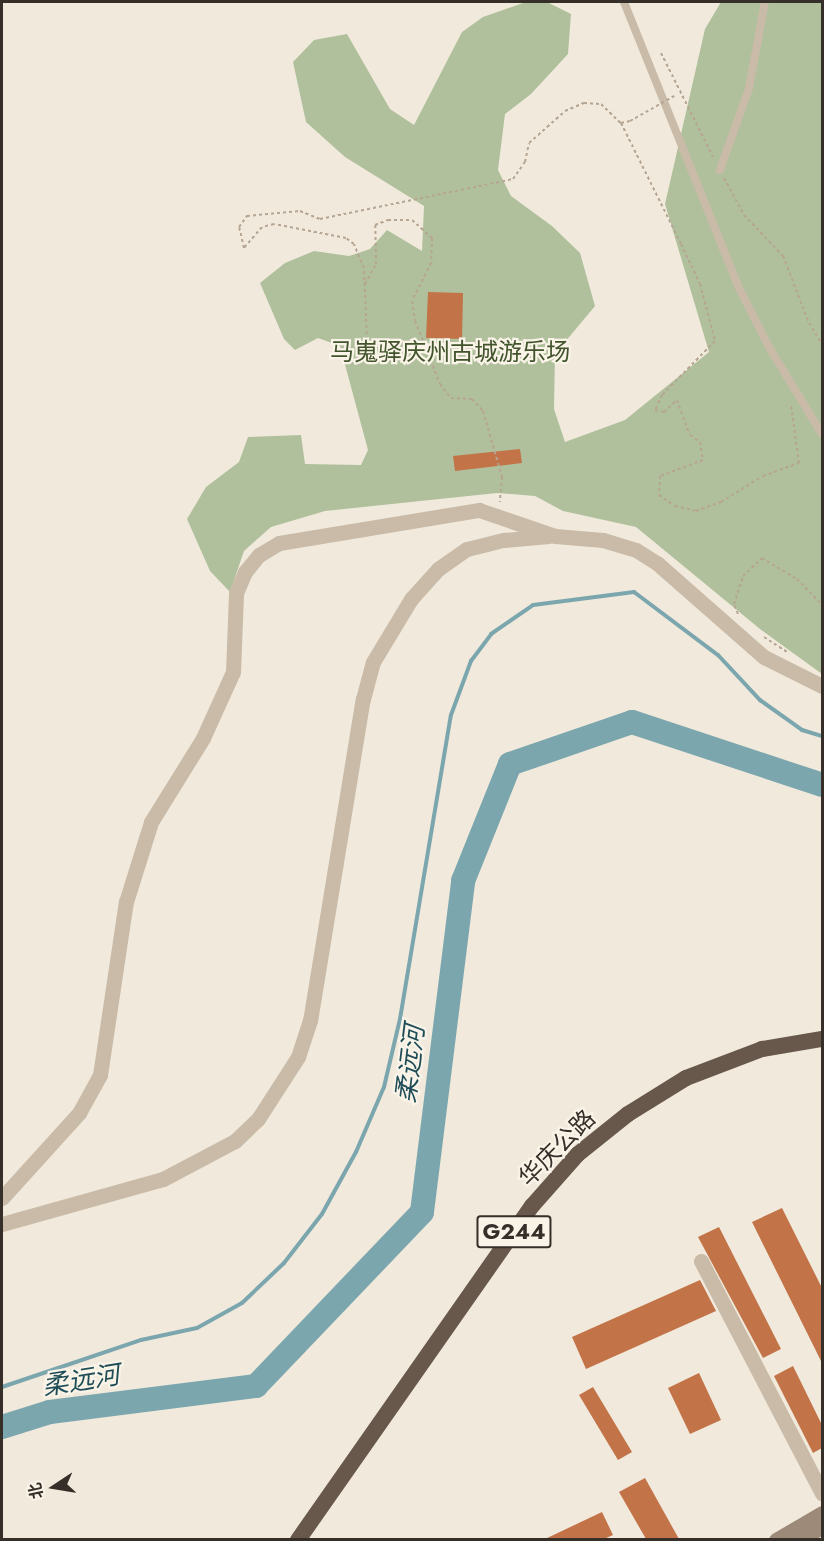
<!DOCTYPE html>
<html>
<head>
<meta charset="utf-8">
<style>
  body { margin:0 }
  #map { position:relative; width:824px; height:1541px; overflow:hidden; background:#f1eadc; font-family:Jost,"Noto Sans SC",sans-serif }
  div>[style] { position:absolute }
  .green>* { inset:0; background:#b0c09c }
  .stream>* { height:4px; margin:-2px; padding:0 2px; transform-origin:2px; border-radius:2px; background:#7ca6ae }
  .river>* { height:24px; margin:-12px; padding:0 12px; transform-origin:12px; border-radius:12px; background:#7ca6ae }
  .building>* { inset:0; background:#c37348 }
  .path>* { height:2px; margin-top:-1px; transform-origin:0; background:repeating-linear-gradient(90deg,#b5a592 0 3px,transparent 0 6px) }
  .service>* { height:8px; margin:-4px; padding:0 4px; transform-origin:4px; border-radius:4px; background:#c9bba8 }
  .minor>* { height:15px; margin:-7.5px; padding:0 7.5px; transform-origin:7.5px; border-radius:7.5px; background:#c9bba8 }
  .tertiary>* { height:15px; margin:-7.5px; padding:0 7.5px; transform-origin:7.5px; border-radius:7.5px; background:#c9bba8 }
  .secondary>* { height:15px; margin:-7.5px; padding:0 7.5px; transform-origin:7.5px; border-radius:7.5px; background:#9d8a79 }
  .trunk>* { height:16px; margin:-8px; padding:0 8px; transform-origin:8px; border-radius:8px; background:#68584c }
  .path-bridge>* { height:2px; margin-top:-1px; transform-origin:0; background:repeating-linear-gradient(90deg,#b5a592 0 3px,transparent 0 6px) }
  span { translate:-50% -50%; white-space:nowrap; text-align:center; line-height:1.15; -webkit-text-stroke:4.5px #f9f3e8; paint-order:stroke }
  .shield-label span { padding:2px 4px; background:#f9f3e8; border:2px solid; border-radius:4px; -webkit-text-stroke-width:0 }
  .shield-label { font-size:22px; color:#362e28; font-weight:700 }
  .park-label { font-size:24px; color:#41542c }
  .street-label { font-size:24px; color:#362e28 }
  .water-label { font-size:26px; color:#1f4d57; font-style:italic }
  .frame { position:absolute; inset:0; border:3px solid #362e28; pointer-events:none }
  .north { position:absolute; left:24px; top:1457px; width:60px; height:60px; -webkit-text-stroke:4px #f9f3e8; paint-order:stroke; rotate:258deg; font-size:16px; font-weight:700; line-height:24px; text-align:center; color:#362e28 }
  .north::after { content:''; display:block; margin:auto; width:21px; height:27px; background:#362e28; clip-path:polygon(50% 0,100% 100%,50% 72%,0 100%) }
</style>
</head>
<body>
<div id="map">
  <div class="green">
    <div style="clip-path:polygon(526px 2px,547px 2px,571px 14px,568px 54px,531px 94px,505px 114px,498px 170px,511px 196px,552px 226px,580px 253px,595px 306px,555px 354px,554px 409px,565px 442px,625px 420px,709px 352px,665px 204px,705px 29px,721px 2px,822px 2px,822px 674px,760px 629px,636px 527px,563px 511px,535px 496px,497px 493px,325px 511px,271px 527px,244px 551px,230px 592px,210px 571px,187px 519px,206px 487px,239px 462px,248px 437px,301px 435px,305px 464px,361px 465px,368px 450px,340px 346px,318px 338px,295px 350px,284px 339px,260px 283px,285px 263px,314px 251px,349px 256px,370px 249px,387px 230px,422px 251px,424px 206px,345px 157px,306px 122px,293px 62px,314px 40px,347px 34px,390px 109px,414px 125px,462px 32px,483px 17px)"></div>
  </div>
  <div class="stream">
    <div style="left:2px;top:1387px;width:147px;rotate:-18.7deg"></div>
    <div style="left:141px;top:1340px;width:57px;rotate:-12.1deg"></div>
    <div style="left:197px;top:1328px;width:51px;rotate:-29.1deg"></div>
    <div style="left:242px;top:1303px;width:58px;rotate:-43.6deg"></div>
    <div style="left:284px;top:1263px;width:62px;rotate:-52.2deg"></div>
    <div style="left:322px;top:1214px;width:71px;rotate:-61.3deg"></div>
    <div style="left:356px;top:1152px;width:71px;rotate:-66.7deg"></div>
    <div style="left:384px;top:1087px;width:70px;rotate:-76.8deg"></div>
    <div style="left:400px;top:1019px;width:308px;rotate:-80.5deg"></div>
    <div style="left:451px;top:715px;width:58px;rotate:-69.7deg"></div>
    <div style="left:471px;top:661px;width:34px;rotate:-53deg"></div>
    <div style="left:491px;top:634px;width:51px;rotate:-34.6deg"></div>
    <div style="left:533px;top:605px;width:102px;rotate:-7.3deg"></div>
    <div style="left:634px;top:592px;width:105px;rotate:36.9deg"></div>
    <div style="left:718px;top:655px;width:62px;rotate:47deg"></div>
    <div style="left:760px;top:700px;width:52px;rotate:35.5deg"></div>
    <div style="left:802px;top:730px;width:21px;rotate:17deg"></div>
  </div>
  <div class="river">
    <div style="left:2px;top:1427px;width:50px;rotate:-17.4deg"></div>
    <div style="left:50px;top:1412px;width:208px;rotate:-7.2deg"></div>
    <div style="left:256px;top:1386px;width:240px;rotate:-46.3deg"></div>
    <div style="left:422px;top:1212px;width:334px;rotate:-82.9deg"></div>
    <div style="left:463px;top:881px;width:126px;rotate:-68.1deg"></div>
    <div style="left:510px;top:764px;width:129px;rotate:-19deg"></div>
    <div style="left:632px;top:722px;width:200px;rotate:18.3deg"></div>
  </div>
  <div class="building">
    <div style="clip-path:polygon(428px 292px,463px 293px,462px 339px,426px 338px)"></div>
    <div style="clip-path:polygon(520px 449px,522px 463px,455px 471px,453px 456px)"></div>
    <div style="clip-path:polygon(782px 1208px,822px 1288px,822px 1363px,752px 1222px)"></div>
    <div style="clip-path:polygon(719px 1227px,781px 1349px,763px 1358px,698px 1237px)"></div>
    <div style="clip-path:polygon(700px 1280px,716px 1311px,586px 1369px,572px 1337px)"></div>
    <div style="clip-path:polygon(793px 1366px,822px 1425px,822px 1448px,813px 1453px,774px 1376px)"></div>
    <div style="clip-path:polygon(699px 1373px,721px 1420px,690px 1434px,668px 1388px)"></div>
    <div style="clip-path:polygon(593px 1387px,632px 1452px,618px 1460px,579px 1395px)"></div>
    <div style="clip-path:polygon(645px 1478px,679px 1539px,646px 1539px,619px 1492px)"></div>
    <div style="clip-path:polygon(602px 1512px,613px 1535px,604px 1539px,545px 1539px)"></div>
  </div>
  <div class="path">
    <div style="left:661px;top:53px;width:116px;rotate:63.4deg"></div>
    <div style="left:621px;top:123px;width:9px;rotate:-13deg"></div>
    <div style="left:724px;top:178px;width:42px;rotate:61.6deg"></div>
    <div style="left:744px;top:215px;width:57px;rotate:46.4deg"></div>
    <div style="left:783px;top:256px;width:72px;rotate:68.8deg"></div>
    <div style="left:809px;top:323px;width:25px;rotate:58deg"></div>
    <div style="left:365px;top:284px;width:23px;rotate:-61deg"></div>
    <div style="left:376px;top:264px;width:39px;rotate:-91deg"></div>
    <div style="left:375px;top:225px;width:14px;rotate:-21deg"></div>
    <div style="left:388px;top:220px;width:24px"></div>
    <div style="left:412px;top:220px;width:27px;rotate:42deg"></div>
    <div style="left:432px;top:238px;width:25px;rotate:92deg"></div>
    <div style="left:431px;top:263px;width:42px;rotate:116.6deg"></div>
    <div style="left:412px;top:301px;width:20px;rotate:81deg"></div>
    <div style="left:415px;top:321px;width:68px;rotate:68.4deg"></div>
    <div style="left:440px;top:384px;width:18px;rotate:52deg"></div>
    <div style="left:451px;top:398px;width:21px;rotate:3deg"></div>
    <div style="left:472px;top:399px;width:16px;rotate:47deg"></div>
    <div style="left:483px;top:411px;width:69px;rotate:73.9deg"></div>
    <div style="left:502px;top:477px;width:25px;rotate:95deg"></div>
    <div style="left:367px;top:340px;width:72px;rotate:-92.4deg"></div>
    <div style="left:364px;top:268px;width:26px;rotate:-113deg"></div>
    <div style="left:354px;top:244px;width:10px;rotate:-143deg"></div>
    <div style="left:346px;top:238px;width:73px;rotate:-169deg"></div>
    <div style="left:274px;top:224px;width:12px;rotate:166deg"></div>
    <div style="left:262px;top:227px;width:28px;rotate:131deg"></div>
    <div style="left:244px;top:248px;width:22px;rotate:-103deg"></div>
    <div style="left:239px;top:227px;width:14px;rotate:-54deg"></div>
    <div style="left:247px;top:216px;width:53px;rotate:-5.4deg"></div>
    <div style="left:300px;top:211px;width:22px;rotate:22deg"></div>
    <div style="left:320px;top:219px;width:197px;rotate:-11.7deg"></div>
    <div style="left:513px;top:179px;width:21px;rotate:-55deg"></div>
    <div style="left:525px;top:162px;width:19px;rotate:-78deg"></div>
    <div style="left:529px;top:143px;width:48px;rotate:-41.6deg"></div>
    <div style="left:565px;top:111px;width:21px;rotate:-23deg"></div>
    <div style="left:584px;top:103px;width:17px;rotate:3deg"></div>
    <div style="left:601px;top:104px;width:28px;rotate:44deg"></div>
    <div style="left:621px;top:123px;width:135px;rotate:63.6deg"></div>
    <div style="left:681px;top:244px;width:44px;rotate:64.6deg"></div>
    <div style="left:700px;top:284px;width:59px;rotate:75.3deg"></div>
    <div style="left:715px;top:341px;width:76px;rotate:134.5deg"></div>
    <div style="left:662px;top:395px;width:17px;rotate:115deg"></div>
    <div style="left:655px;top:410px;width:9px;rotate:13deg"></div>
    <div style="left:664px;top:412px;width:18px;rotate:-43deg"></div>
    <div style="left:677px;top:400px;width:37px;rotate:70deg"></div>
    <div style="left:690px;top:435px;width:12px;rotate:35deg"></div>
    <div style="left:700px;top:442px;width:18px;rotate:81deg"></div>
    <div style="left:703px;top:460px;width:46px;rotate:159.6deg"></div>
    <div style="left:660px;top:476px;width:19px;rotate:93deg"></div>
    <div style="left:659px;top:495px;width:19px;rotate:35deg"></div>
    <div style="left:675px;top:506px;width:22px;rotate:13deg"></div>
    <div style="left:696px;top:511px;width:27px;rotate:-20deg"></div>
    <div style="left:721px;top:502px;width:49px;rotate:-31.8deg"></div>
    <div style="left:763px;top:476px;width:38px;rotate:-20deg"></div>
    <div style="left:799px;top:463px;width:59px;rotate:-97.9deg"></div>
    <div style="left:738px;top:614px;width:11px;rotate:-112deg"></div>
    <div style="left:734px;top:604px;width:29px;rotate:-72deg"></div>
    <div style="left:743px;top:576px;width:26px;rotate:-43deg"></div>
    <div style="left:762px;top:558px;width:41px;rotate:31deg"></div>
    <div style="left:797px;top:579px;width:36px;rotate:46deg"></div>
    <div style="left:764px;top:637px;width:30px;rotate:33deg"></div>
  </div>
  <div class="service">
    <div style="left:624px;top:2px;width:310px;rotate:68.1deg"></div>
    <div style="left:740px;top:290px;width:64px;rotate:63deg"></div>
    <div style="left:769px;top:347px;width:102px;rotate:58.7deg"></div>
    <div style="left:720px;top:170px;width:87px;rotate:-70.5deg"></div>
    <div style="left:749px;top:88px;width:87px;rotate:-79.5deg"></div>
  </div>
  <div class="minor">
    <div style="left:701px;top:1261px;width:262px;rotate:62.5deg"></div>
  </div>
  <div class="tertiary">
    <div style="left:2px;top:1198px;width:115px;rotate:-47.8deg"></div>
    <div style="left:79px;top:1113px;width:43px;rotate:-61.1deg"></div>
    <div style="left:100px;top:1075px;width:175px;rotate:-81.5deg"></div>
    <div style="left:126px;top:902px;width:84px;rotate:-72.6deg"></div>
    <div style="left:151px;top:822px;width:99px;rotate:-58.2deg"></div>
    <div style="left:203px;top:738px;width:72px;rotate:-65.6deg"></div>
    <div style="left:233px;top:672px;width:79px;rotate:-87.8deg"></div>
    <div style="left:236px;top:593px;width:23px;rotate:-67deg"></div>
    <div style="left:245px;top:572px;width:22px;rotate:-51deg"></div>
    <div style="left:259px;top:555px;width:23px;rotate:-31deg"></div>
    <div style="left:279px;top:543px;width:203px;rotate:-9.4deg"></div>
    <div style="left:479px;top:510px;width:80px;rotate:18.9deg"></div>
    <div style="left:555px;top:536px;width:48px;rotate:4.8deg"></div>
    <div style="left:603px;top:540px;width:34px;rotate:17deg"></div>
    <div style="left:636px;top:550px;width:26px;rotate:32deg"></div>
    <div style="left:658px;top:564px;width:141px;rotate:41.3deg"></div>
    <div style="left:764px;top:657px;width:65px;rotate:26.6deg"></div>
    <div style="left:2px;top:1224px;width:167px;rotate:-15.6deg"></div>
    <div style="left:163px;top:1179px;width:81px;rotate:-27.8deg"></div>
    <div style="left:235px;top:1141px;width:32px;rotate:-44deg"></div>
    <div style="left:258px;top:1119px;width:74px;rotate:-57.2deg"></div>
    <div style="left:298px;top:1057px;width:38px;rotate:-72deg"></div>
    <div style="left:310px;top:1021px;width:326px;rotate:-80.7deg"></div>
    <div style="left:363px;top:699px;width:38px;rotate:-75deg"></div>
    <div style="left:373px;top:662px;width:74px;rotate:-58.9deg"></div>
    <div style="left:411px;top:599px;width:40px;rotate:-48deg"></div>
    <div style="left:438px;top:569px;width:35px;rotate:-35deg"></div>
    <div style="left:467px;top:549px;width:38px;rotate:-14deg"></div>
    <div style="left:504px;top:540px;width:45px;rotate:-5.1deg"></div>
  </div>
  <div class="secondary">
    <div style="left:776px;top:1540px;width:53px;rotate:-30.4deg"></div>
    <div style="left:800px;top:1540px;width:26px;rotate:-32deg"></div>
  </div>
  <div class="trunk">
    <div style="left:298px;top:1540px;width:408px;rotate:-55deg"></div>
    <div style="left:532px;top:1206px;width:69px;rotate:-48.5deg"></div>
    <div style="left:578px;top:1154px;width:64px;rotate:-38.7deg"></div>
    <div style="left:628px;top:1114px;width:68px;rotate:-31.8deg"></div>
    <div style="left:686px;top:1078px;width:81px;rotate:-20.9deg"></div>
    <div style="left:762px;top:1049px;width:61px;rotate:-9.5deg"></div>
  </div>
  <div class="path-bridge">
    <div style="left:630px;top:121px;width:51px;rotate:-29.6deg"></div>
  </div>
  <div class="shield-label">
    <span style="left:514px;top:1232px">G244</span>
  </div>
  <div class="park-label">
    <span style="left:450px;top:352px">马嵬驿庆州古城游乐场</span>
  </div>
  <div class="street-label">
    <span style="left:557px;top:1148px;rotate:-45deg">华庆公路</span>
  </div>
  <div class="water-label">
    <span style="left:411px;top:1064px;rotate:-83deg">柔远河</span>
    <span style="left:81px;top:1381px;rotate:-9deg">柔远河</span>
  </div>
  <div class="frame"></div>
  <div class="north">北</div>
</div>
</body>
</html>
